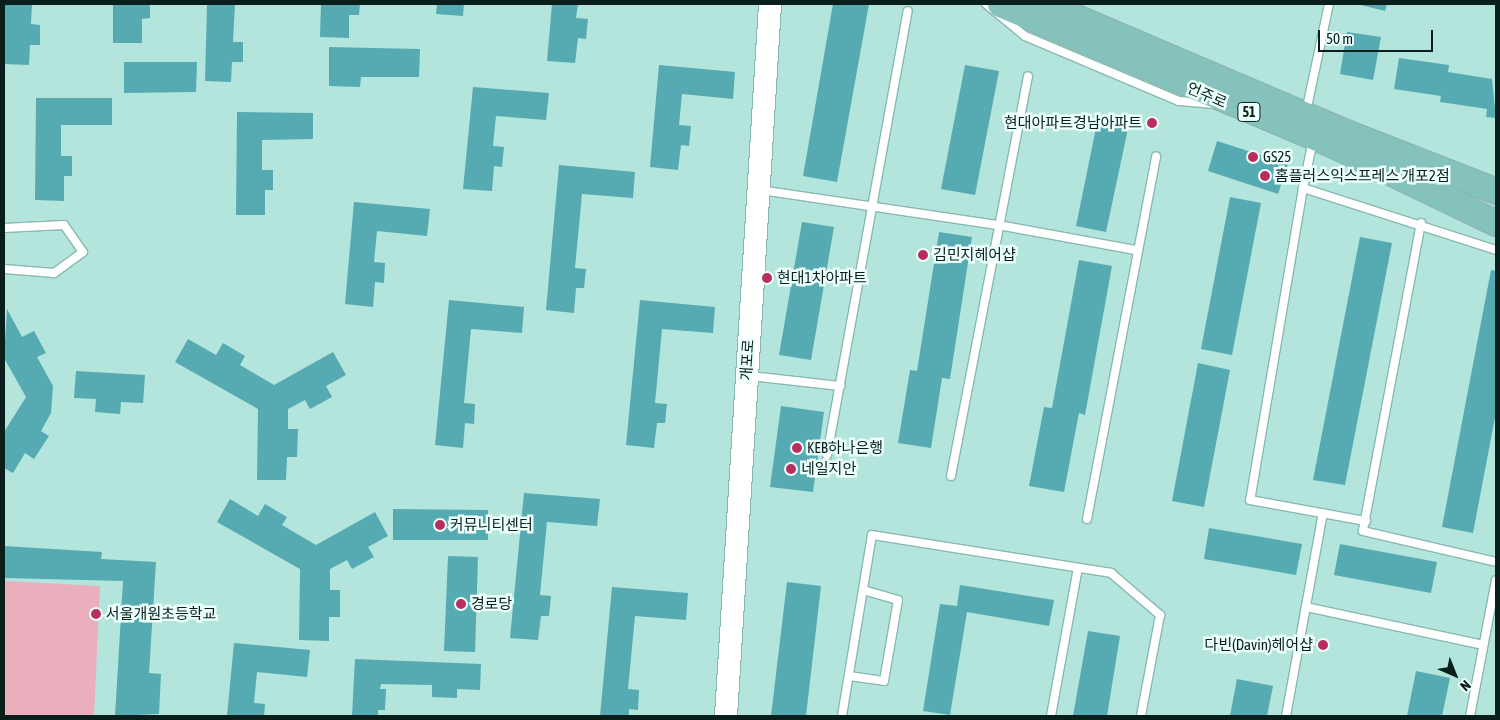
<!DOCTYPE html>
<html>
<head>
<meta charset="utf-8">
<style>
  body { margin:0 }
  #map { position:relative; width:1500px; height:720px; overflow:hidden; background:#b3e5dc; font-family:"Asap Condensed","Noto Sans KR",sans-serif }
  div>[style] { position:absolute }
  .green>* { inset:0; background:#ebaebc }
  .building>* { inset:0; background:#56aab2 }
  .roads { filter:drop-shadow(1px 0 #88b9b1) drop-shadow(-1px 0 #88b9b1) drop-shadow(0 1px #88b9b1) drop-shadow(0 -1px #88b9b1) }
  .lane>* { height:8px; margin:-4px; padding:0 4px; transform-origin:4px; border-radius:4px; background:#fff }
  .secondary>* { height:22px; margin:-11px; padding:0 11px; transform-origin:11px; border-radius:11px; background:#fff }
  .primary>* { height:25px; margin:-12.5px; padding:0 12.5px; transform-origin:12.5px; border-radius:12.5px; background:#85c2bb }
  .dots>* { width:14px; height:14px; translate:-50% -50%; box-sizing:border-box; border:2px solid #ebfffb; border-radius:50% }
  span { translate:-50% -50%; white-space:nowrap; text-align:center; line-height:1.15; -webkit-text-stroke:5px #ebfffb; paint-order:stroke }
  .shield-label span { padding:1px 4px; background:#ebfffb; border:1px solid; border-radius:4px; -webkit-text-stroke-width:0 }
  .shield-label { font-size:14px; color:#0a1e1b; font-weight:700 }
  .street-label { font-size:15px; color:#0a1e1b }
  .poi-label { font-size:15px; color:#0a1e1b }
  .right { translate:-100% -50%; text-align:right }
  .left { translate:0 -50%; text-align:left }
  .frame { position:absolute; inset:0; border:5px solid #0a1e1b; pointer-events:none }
  .north { position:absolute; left:1430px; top:650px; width:50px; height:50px; -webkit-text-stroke:4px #ebfffb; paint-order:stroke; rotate:136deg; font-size:14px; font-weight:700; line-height:20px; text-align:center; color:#0a1e1b }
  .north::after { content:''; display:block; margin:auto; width:18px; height:22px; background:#0a1e1b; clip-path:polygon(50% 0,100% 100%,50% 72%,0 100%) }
  .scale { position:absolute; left:1318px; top:30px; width:115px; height:22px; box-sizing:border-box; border:2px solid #0a1e1b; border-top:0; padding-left:6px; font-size:15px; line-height:18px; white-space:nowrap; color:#0a1e1b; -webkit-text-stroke:4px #ebfffb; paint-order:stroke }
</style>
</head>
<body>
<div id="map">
  <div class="green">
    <div style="clip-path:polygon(4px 581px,100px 586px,94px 716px,4px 716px)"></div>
  </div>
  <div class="building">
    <div style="clip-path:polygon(4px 4px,32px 4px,31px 24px,40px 25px,40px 45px,30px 45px,29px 65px,4px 64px)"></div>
    <div style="clip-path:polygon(113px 4px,150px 4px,150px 18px,142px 19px,142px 43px,113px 43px)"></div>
    <div style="clip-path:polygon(207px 4px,235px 4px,233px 42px,243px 42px,243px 62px,232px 62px,231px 82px,205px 81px)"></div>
    <div style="clip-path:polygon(321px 4px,360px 4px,359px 15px,349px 15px,349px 38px,320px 37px)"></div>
    <div style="clip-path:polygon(437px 4px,464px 4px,463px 16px,436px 14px)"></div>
    <div style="clip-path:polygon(552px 4px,578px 4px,576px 18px,588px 19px,586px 39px,578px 38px,575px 63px,547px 61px)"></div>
    <div style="clip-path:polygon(833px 4px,869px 4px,837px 182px,803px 176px)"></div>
    <div style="clip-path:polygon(1357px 4px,1387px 4px,1385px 11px)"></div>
    <div style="clip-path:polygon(1347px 32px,1381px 37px,1373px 80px,1340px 74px)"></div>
    <div style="clip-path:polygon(329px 47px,420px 49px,419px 77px,361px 77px,360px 87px,329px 86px)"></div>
    <div style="clip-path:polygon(1399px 58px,1449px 65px,1448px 72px,1492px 79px,1496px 118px,1486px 117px,1487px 109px,1440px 102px,1441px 96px,1394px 89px)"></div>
    <div style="clip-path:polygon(124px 62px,197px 62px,196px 92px,124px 93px)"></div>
    <div style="clip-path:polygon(659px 65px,735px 72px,733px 99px,682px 94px,679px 125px,691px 126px,689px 146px,681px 145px,678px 170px,650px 167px)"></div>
    <div style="clip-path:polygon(965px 65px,999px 71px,975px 195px,941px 189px)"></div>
    <div style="clip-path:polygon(473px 87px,549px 93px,546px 120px,496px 116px,493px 146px,504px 147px,502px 167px,494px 166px,492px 191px,463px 189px)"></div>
    <div style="clip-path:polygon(36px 98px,112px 98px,112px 125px,61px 125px,61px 156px,72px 156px,72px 176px,64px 176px,64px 201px,35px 200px)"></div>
    <div style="clip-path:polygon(237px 112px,313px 113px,313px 139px,262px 140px,262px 170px,273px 170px,273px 190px,265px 190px,265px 215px,236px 215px)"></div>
    <div style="clip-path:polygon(1098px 118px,1129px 124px,1106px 232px,1076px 226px)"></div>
    <div style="clip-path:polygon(1217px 141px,1288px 164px,1278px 194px,1208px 171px)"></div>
    <div style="clip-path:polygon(559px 165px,635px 172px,633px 198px,582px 194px,575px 268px,586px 269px,584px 288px,576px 288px,574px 313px,546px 310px)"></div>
    <div style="clip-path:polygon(1230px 197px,1261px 203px,1232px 355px,1201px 349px)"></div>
    <div style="clip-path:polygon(354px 202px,430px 209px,427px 236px,377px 231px,374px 262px,385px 263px,384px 283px,375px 282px,373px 307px,345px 304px)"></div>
    <div style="clip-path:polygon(802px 222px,834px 227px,811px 360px,779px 355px)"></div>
    <div style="clip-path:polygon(939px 232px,972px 237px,950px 379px,942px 378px,931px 448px,898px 443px,910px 370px,917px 371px)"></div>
    <div style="clip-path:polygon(1360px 237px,1392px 243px,1345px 485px,1313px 480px)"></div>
    <div style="clip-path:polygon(1079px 260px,1112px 266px,1085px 415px,1079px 413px,1064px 492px,1029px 486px,1044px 407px,1052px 408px)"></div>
    <div style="clip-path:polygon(1491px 270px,1496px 271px,1496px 412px,1473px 533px,1442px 527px)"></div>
    <div style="clip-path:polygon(449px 300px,524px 307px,522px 333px,471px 329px,464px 403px,475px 404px,474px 424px,465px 423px,463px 448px,435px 445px)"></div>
    <div style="clip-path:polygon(640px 300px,715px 307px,713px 333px,662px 329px,655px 403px,667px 404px,665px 423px,657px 423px,654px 448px,626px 445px)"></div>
    <div style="clip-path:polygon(7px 309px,22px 337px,34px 331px,46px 353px,37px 357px,53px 386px,51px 413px,41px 431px,49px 436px,34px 459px,25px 453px,13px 473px,4px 468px,4px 432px,26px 397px,4px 358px)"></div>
    <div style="clip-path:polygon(188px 339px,216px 355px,223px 343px,245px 356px,240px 365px,274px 385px,333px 352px,346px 375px,326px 386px,332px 397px,310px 409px,305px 400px,288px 409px,288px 429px,298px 429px,297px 457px,287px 457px,286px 480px,257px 480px,258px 409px,175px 362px)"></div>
    <div style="clip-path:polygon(1198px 363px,1230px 370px,1204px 507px,1172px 501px)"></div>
    <div style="clip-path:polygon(76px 371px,145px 375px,143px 403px,121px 402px,120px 414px,95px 412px,96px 399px,74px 398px)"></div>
    <div style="clip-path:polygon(781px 406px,824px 412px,813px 492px,770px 487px)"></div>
    <div style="clip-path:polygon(524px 493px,600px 499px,597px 526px,547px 522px,540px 595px,551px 596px,549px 616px,541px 616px,538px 640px,510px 638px)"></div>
    <div style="clip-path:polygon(230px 499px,258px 516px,265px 504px,287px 517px,282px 525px,316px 545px,375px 512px,388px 536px,368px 547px,374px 557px,352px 569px,347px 560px,330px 569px,330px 590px,340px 590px,340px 617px,329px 617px,329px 641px,299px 640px,300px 569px,217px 522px)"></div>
    <div style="clip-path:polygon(393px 509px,488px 510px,488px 540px,393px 540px)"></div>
    <div style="clip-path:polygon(1209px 528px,1302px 544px,1296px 575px,1204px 559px)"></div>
    <div style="clip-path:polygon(1340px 544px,1437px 562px,1431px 593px,1334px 575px)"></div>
    <div style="clip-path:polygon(4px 546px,102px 552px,101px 559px,156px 562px,149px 673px,161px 674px,159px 714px,115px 716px,123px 581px,4px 578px)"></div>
    <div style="clip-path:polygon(448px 556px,478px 557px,475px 652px,444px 651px)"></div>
    <div style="clip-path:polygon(787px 582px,821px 586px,806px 716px,771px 716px)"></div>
    <div style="clip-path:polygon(960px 585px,1054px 600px,1049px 626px,967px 612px,950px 715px,923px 711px,940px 604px,957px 606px)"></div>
    <div style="clip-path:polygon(612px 587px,688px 593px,686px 620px,635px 616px,628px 689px,639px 690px,638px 710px,629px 709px,629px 716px,600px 716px)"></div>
    <div style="clip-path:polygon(1088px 631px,1120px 636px,1107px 716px,1073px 716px)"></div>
    <div style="clip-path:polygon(234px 643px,310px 650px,307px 677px,257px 672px,254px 703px,265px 704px,264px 716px,227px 716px)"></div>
    <div style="clip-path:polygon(355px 659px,481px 664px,480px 690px,457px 689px,457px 698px,432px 697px,432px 685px,381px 684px,380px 689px,386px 689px,385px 710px,378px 710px,378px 716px,352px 716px)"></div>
    <div style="clip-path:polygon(1416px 671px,1450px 678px,1442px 716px,1407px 716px)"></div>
    <div style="clip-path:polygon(1237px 679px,1273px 686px,1267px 716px,1230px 716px)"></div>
  </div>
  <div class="roads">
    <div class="lane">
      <div style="left:986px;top:4px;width:50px;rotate:39.4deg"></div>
      <div style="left:1025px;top:36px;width:167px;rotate:22.9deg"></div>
      <div style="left:1179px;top:101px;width:32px;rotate:5deg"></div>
      <div style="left:1306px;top:112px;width:110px;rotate:-78deg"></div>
      <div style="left:1313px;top:140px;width:49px;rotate:101.8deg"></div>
      <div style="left:1303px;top:188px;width:203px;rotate:17.8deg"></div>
      <div style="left:1303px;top:188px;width:316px;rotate:99.6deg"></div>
      <div style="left:1250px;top:500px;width:118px;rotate:10.3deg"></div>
      <div style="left:760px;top:190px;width:241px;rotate:8.4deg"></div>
      <div style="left:998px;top:225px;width:140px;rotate:10.3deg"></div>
      <div style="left:1421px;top:223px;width:313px;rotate:100.7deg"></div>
      <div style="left:1363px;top:531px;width:137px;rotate:13.1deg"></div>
      <div style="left:4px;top:228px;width:60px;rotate:-2.9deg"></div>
      <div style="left:64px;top:225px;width:33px;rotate:55deg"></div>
      <div style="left:83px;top:252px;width:36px;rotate:144deg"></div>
      <div style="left:54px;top:273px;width:50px;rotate:-175.4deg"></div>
      <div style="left:750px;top:376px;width:91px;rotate:6.3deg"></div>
      <div style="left:827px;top:455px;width:451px;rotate:-79.7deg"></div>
      <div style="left:951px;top:476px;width:407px;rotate:-79.1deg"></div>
      <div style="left:1087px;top:519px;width:369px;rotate:-79.2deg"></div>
      <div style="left:1306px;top:607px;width:181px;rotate:12.1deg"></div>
      <div style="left:849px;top:676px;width:35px;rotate:8deg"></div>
      <div style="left:884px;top:681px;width:82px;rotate:-80.2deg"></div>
      <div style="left:898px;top:600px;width:35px;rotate:-164deg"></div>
      <div style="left:842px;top:716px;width:183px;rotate:-80.6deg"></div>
      <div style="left:872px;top:535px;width:242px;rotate:9deg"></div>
      <div style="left:1111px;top:573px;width:65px;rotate:40.6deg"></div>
      <div style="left:1160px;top:615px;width:103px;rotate:100.7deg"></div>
      <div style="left:1051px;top:716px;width:150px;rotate:-79.7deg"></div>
      <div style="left:1286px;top:716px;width:206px;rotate:-79.7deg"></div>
      <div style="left:1470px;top:716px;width:138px;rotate:-79.2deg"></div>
    </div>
    <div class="secondary">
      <div style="left:726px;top:716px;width:713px;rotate:-86.46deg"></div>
    </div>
    <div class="primary">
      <div style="left:1000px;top:4px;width:367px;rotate:22.9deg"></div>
      <div style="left:1338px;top:147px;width:175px;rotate:25.7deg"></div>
      <div style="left:1045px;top:4px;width:326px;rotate:23.1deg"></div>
      <div style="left:1345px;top:132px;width:162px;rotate:21.3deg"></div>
    </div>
  </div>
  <div class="dots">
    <div style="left:1152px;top:123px;background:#ba2d61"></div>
    <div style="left:1253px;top:157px;background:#ba2d61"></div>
    <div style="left:1265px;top:176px;background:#ba2d61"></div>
    <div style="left:923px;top:255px;background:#ba2d61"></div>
    <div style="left:767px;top:278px;background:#ba2d61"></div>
    <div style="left:797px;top:448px;background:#ba2d61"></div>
    <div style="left:791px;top:469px;background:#ba2d61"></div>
    <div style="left:440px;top:525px;background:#ba2d61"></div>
    <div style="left:461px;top:604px;background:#ba2d61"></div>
    <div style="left:96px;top:614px;background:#ba2d61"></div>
    <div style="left:1323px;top:645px;background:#ba2d61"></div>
  </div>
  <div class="shield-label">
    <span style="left:1249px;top:112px">51</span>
  </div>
  <div class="street-label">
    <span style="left:1207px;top:95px;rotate:23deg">언주로</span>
    <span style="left:747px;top:360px;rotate:-86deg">개포로</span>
  </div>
  <div class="poi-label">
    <span class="right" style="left:1142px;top:123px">현대아파트경남아파트</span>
    <span class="left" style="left:1263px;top:157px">GS25</span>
    <span class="left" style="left:1275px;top:176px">홈플러스익스프레스 개포2점</span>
    <span class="left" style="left:933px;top:255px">김민지헤어샵</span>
    <span class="left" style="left:777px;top:278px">현대1차아파트</span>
    <span class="left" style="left:807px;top:448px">KEB하나은행</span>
    <span class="left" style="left:801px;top:469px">네일지안</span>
    <span class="left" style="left:450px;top:525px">커뮤니티센터</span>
    <span class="left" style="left:471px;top:604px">경로당</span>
    <span class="left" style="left:106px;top:614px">서울개원초등학교</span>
    <span class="right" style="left:1313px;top:645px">다빈(Davin)헤어샵</span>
  </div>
  <div class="frame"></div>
  <div class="north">N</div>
  <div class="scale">50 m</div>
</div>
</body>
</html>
